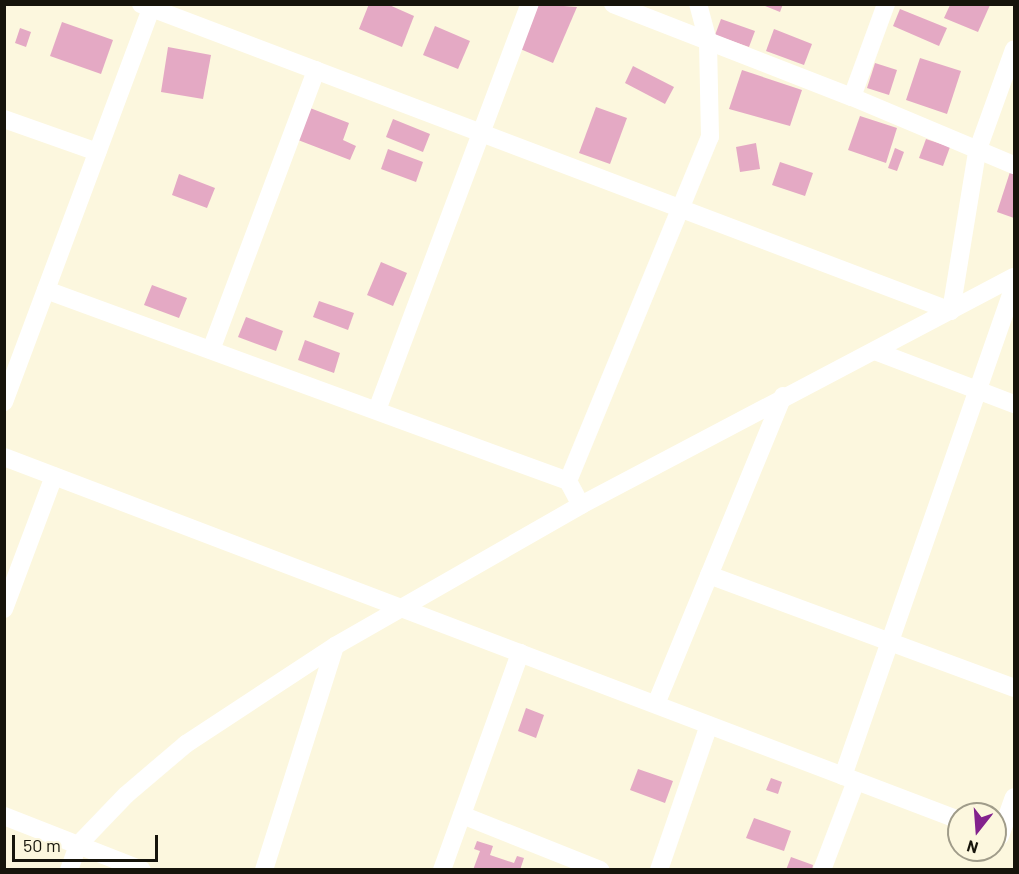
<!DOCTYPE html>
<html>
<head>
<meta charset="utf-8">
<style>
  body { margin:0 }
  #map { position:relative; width:1019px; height:874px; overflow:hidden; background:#fcf7de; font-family:Barlow,sans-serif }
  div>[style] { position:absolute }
  .building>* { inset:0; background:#e4a9c4 }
  .minor>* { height:18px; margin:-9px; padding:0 9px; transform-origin:9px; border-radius:9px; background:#fff }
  span { translate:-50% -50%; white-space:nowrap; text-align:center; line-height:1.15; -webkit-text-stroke:5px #fcf7de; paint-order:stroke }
  .frame { position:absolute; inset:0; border:6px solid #16140b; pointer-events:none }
  .north { position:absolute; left:947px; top:802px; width:60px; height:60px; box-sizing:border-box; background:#fcf7de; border:2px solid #a09c8a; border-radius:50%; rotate:197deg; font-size:16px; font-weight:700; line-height:24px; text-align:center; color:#16140b }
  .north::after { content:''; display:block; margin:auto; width:21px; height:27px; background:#83228d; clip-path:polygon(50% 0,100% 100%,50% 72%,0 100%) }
  .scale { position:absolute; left:12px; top:835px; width:146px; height:27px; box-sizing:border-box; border:3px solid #16140b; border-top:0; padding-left:8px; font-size:18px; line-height:21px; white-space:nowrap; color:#16140b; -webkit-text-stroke:4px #fcf7de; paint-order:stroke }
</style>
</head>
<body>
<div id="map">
  <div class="building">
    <div style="clip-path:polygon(369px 4px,387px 4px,414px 16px,402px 47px,359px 29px)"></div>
    <div style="clip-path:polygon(537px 4px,577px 7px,553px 63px,518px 48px)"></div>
    <div style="clip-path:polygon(760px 4px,783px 4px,780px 12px)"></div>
    <div style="clip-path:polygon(950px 5px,990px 5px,978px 32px,944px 18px)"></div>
    <div style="clip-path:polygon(900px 9px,947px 28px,939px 46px,893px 26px)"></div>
    <div style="clip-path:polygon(721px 19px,755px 31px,749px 47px,715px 35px)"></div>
    <div style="clip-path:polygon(62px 22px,113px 40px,101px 74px,50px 56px)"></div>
    <div style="clip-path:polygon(435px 26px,470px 41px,458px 69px,423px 55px)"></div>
    <div style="clip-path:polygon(20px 28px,31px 32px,26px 47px,15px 43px)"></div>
    <div style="clip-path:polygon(774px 29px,812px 44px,804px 65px,766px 51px)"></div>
    <div style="clip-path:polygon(168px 47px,211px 55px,203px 99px,161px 92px)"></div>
    <div style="clip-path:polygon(920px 58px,961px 71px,947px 114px,906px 100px)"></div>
    <div style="clip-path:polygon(875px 63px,897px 70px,889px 95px,867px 88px)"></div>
    <div style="clip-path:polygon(633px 66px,674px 87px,665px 104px,625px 83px)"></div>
    <div style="clip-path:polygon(742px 70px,802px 90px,790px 126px,729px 109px)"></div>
    <div style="clip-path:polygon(596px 107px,627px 118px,610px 164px,579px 153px)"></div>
    <div style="clip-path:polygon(310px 108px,349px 123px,343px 140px,356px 146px,350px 160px,298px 140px)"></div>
    <div style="clip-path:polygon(860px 116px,897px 128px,886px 163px,848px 150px)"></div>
    <div style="clip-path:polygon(393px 119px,430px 134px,423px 152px,386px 137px)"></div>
    <div style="clip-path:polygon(926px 139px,950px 147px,943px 166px,919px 158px)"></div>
    <div style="clip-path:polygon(756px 143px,760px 169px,740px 172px,736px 147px)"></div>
    <div style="clip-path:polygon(895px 148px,904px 152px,897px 171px,888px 168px)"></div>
    <div style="clip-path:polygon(388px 149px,423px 162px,416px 182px,381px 169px)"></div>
    <div style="clip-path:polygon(780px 162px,813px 173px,805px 196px,772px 185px)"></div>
    <div style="clip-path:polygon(1010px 172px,1014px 174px,1014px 218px,997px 212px)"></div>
    <div style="clip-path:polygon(179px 174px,215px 188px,207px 208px,172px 195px)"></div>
    <div style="clip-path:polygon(381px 262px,407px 273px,393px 306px,367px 295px)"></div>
    <div style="clip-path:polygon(152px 285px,187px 298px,179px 318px,144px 305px)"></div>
    <div style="clip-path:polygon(319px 301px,354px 313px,348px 330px,313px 317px)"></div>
    <div style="clip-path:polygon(246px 317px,283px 331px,276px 351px,238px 337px)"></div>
    <div style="clip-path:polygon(305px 340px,340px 353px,334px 373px,298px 360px)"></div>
    <div style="clip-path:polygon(526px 708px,544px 715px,536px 738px,518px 731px)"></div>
    <div style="clip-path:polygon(638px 769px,673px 781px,665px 803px,630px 790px)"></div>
    <div style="clip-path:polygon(771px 778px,782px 782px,778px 794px,766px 790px)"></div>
    <div style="clip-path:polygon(754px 818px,791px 831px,784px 851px,746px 838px)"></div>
    <div style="clip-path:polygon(477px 841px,493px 846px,490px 855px,514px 863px,517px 856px,524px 858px,520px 870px,473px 870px,480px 851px,474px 849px)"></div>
    <div style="clip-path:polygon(791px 857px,813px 865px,812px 870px,786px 870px)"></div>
  </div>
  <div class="minor">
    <div style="left:141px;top:4px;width:866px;rotate:20.76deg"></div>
    <div style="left:951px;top:311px;width:161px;rotate:-80.7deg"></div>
    <div style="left:977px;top:152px;width:109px;rotate:-70.2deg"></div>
    <div style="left:613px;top:4px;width:256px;rotate:21.3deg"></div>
    <div style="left:852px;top:97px;width:176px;rotate:22.8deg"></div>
    <div style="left:852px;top:97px;width:99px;rotate:-69.9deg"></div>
    <div style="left:4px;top:119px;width:99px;rotate:19.5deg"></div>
    <div style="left:46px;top:290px;width:556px;rotate:20.1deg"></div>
    <div style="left:568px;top:481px;width:27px;rotate:62deg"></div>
    <div style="left:211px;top:350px;width:299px;rotate:-69.4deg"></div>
    <div style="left:875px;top:351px;width:149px;rotate:20.9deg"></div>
    <div style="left:4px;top:402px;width:425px;rotate:-69.5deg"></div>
    <div style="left:377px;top:410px;width:434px;rotate:-69.4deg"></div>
    <div style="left:4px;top:457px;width:1022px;rotate:20.81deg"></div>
    <div style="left:568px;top:481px;width:372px;rotate:-67.6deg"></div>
    <div style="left:710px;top:137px;width:96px;rotate:-91.2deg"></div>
    <div style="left:708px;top:41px;width:38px;rotate:-105deg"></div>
    <div style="left:709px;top:575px;width:325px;rotate:20.3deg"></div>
    <div style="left:4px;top:609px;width:142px;rotate:-69.4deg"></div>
    <div style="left:656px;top:704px;width:333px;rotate:-67.6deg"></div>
    <div style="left:843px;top:776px;width:519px;rotate:-70.76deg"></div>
    <div style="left:462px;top:815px;width:149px;rotate:21.7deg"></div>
    <div style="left:4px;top:816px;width:148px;rotate:21.4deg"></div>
    <div style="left:1000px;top:836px;width:41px;rotate:-70.3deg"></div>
    <div style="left:69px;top:870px;width:27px;rotate:-70deg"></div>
    <div style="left:78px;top:845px;width:69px;rotate:-46.2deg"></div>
    <div style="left:126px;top:795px;width:79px;rotate:-40.4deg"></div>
    <div style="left:186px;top:744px;width:178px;rotate:-33.3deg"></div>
    <div style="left:335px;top:646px;width:284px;rotate:-29.8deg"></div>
    <div style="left:581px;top:505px;width:489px;rotate:-27.8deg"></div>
    <div style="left:264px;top:870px;width:235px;rotate:-72.4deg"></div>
    <div style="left:442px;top:870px;width:231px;rotate:-70.2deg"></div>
    <div style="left:659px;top:870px;width:153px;rotate:-71deg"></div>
    <div style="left:822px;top:870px;width:95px;rotate:-69.1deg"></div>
  </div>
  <div class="frame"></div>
  <div class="north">N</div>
  <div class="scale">50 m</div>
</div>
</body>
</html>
